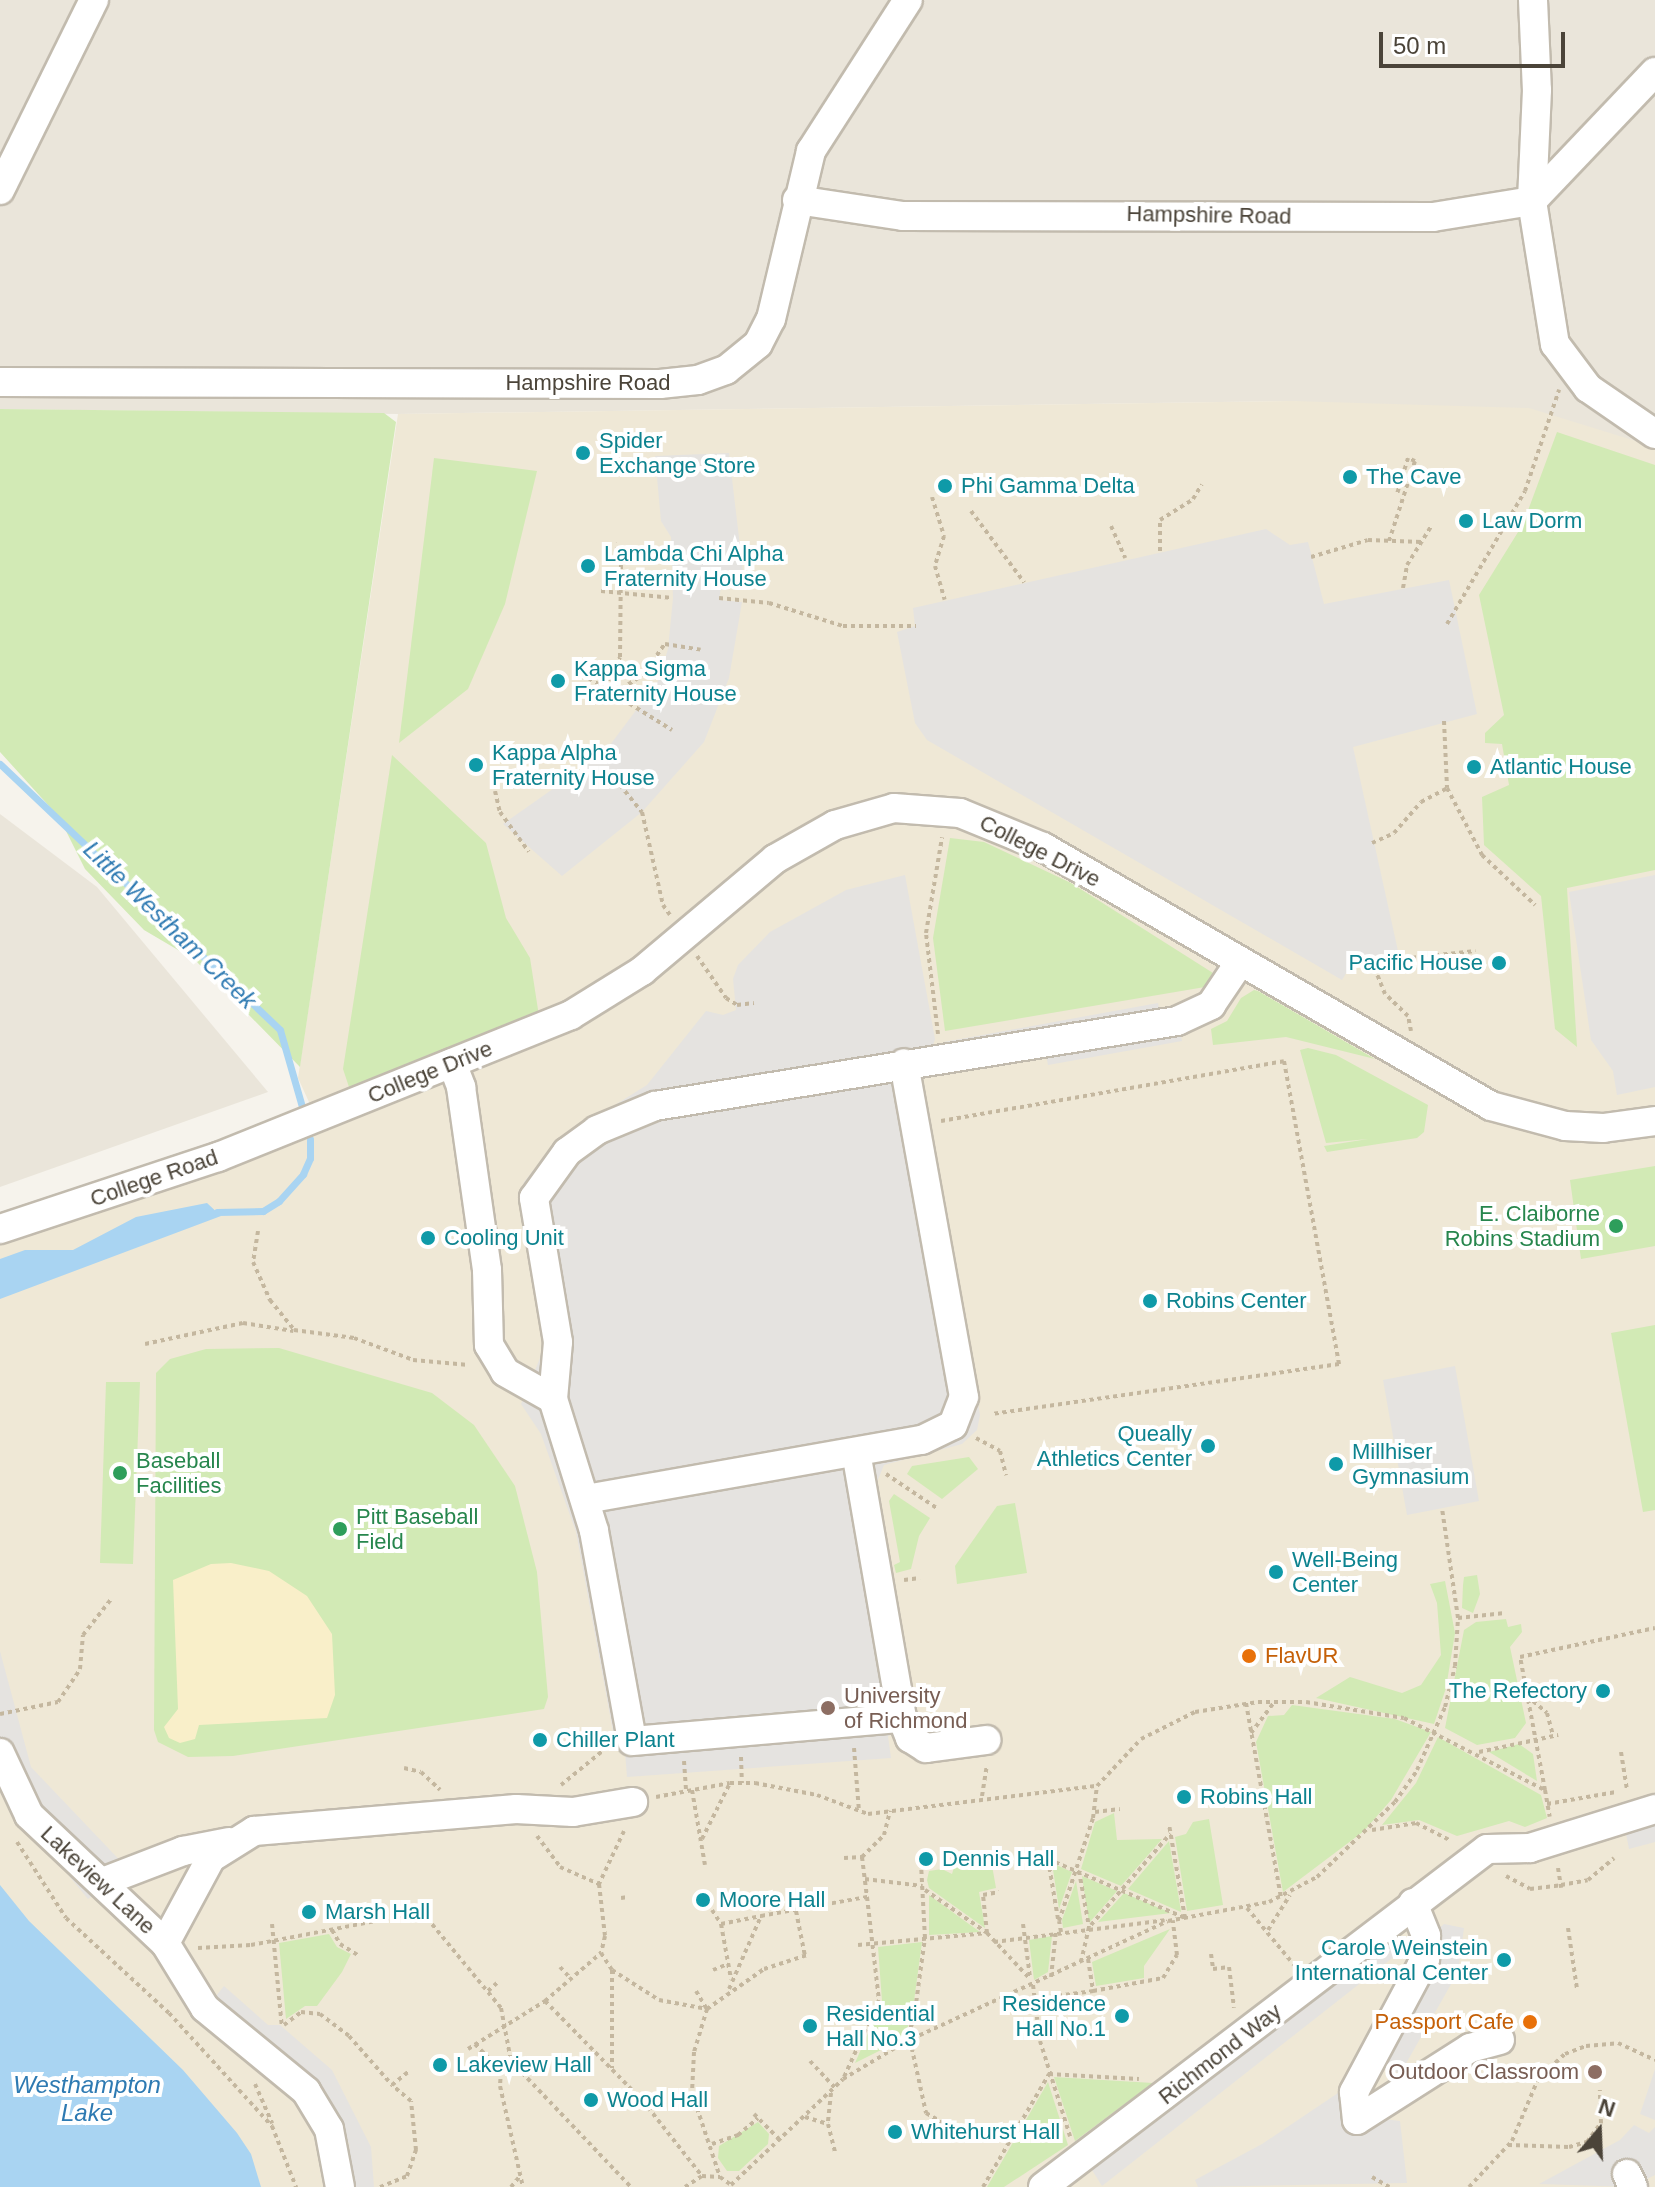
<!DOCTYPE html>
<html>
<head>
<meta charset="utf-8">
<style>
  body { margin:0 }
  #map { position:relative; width:1655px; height:2187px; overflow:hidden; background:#f6f3ec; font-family:Helvetica,sans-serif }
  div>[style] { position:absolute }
  .residential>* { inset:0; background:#eae5da }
  .education>* { inset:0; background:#efe8d6 }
  .green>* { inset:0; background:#d2eab5 }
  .sand>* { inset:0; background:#f9efc9 }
  .parking>* { inset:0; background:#e5e3e0 }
  .water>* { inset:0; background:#a9d4f2 }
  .stream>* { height:7px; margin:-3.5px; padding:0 3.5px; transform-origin:3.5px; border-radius:3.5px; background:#a9d4f2 }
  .path>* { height:4px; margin-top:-2px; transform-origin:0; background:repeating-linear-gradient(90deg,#c4b79f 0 4px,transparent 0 8px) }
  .roads { filter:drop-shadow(2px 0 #c2bbae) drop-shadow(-2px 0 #c2bbae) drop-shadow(0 2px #c2bbae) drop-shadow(0 -2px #c2bbae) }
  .minor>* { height:28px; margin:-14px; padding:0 14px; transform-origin:14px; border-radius:14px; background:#fff }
  .dots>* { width:22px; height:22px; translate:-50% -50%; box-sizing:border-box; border:4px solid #fff; border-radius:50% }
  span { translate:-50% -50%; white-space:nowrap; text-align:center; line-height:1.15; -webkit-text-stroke:8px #fff; paint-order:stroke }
  .street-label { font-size:22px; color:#4b4439 }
  .culture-label { font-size:22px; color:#0d838f }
  .left { translate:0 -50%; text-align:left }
  .right { translate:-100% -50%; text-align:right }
  .leisure-label { font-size:22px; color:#27864d }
  .food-label { font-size:22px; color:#c56008 }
  .education-label { font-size:22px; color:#785e54 }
  .water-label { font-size:24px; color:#2e7ab2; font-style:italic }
  .north { position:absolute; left:1559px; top:2091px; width:80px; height:80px; -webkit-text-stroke:6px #fff; paint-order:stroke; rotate:19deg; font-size:22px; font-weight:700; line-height:32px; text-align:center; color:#4b4439 }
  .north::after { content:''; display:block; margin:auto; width:28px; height:36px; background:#4b4439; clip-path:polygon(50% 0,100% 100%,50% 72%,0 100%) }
  .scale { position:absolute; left:1379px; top:32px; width:186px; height:36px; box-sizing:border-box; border:4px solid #4b4439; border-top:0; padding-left:10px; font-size:24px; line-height:28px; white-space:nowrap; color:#4b4439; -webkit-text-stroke:6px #fff; paint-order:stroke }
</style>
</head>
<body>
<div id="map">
  <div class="residential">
    <div style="clip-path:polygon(0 0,1655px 0,1655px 452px,1292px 401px,398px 414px,0 409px)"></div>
    <div style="clip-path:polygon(0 814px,97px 887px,268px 1092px,0 1187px)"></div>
  </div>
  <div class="education">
    <div style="clip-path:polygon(1292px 401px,1529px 408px,1655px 447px,1655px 2187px,0 2187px,0 1229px,306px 1123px,309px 1102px,298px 1078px,398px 414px)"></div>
  </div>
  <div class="green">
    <div style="clip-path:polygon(0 409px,384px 413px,396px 422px,300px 1067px,195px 960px,144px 930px,85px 869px,59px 817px,0 752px)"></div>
    <div style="clip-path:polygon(1557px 432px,1655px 465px,1655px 870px,1567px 888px,1577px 1047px,1555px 1029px,1541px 896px,1484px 845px,1482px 797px,1509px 785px,1502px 744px,1485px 743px,1485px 733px,1504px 715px,1479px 595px,1523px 524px)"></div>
    <div style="clip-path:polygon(434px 458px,537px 471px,505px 604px,468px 689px,399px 743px)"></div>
    <div style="clip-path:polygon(392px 755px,486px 843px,506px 918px,530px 958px,539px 1016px,352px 1096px,343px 1069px)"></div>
    <div style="clip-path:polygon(950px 838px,984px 842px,1071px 883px,1213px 973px,1205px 987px,945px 1031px,933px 938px)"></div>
    <div style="clip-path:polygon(1254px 990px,1258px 991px,1375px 1059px,1286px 1037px,1213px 1045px,1211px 1029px,1227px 1021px,1241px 998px)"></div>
    <div style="clip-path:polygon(1308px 1048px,1336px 1055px,1428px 1105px,1424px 1132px,1417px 1138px,1327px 1152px,1324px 1146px,1368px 1139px,1326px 1143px,1300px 1050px)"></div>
    <div style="clip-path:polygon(1655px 1166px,1655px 1246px,1581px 1259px,1570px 1180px)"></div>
    <div style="clip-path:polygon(1655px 1325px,1655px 1510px,1643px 1512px,1611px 1333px)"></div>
    <div style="clip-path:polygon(279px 1348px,432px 1393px,474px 1425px,515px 1486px,537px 1572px,548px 1697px,544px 1709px,233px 1756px,188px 1757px,158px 1742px,154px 1730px,156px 1373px,170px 1359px,206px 1349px)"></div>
    <div style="clip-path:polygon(106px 1382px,140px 1382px,133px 1564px,100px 1563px)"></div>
    <div style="clip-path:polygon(969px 1457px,978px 1469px,942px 1499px,907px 1474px,912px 1466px)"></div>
    <div style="clip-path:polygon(894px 1494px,930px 1518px,919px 1536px,911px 1569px,896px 1573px,894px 1565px,900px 1562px,889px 1501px)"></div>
    <div style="clip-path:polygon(1015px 1503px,1027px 1573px,957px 1584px,955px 1566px,997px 1506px)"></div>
    <div style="clip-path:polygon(1477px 1575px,1480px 1594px,1473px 1613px,1462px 1608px,1463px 1585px,1464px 1577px)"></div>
    <div style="clip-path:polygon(1445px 1581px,1455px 1633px,1446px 1688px,1434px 1724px,1316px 1698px,1350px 1677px,1402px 1693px,1421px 1685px,1441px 1655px,1437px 1603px,1430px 1584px)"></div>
    <div style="clip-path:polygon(1506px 1619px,1508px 1627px,1521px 1624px,1522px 1632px,1510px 1647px,1526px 1723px,1515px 1738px,1477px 1745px,1445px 1728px,1464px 1630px,1476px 1622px)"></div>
    <div style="clip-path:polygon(1292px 1705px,1395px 1719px,1431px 1732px,1391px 1800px,1364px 1831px,1283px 1892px,1256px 1742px,1268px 1716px,1284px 1715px)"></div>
    <div style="clip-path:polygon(1438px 1737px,1541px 1795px,1547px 1818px,1525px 1827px,1509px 1821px,1457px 1836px,1419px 1820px,1382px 1825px,1416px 1783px)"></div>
    <div style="clip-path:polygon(1519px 1744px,1533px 1754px,1537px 1781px,1489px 1752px)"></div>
    <div style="clip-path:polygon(1114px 1813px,1117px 1840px,1162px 1839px,1121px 1886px,1081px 1869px,1095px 1822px)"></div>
    <div style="clip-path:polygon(1209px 1819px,1223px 1905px,1187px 1911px,1175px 1837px,1186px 1834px,1193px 1822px)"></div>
    <div style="clip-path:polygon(1169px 1841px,1181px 1911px,1181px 1912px,1128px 1889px)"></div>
    <div style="clip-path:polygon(990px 1854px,996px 1888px,979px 1892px,985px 1928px,929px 1888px,927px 1880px,929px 1871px,942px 1869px,952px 1874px,956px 1861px)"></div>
    <div style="clip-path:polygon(1052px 1863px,1072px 1872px,1059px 1909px)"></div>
    <div style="clip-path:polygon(1082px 1876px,1117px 1891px,1089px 1923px)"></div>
    <div style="clip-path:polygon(1076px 1881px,1083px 1924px,1063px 1928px,1062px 1920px)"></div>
    <div style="clip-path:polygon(1124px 1893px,1171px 1913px,1098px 1922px)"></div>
    <div style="clip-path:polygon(929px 1895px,980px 1932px,929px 1935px)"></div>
    <div style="clip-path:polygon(1170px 1929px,1144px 1966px,1144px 1978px,1096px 1986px,1092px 1962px)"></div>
    <div style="clip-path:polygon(329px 1934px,337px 1947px,351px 1954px,342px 1972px,317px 2006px,305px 2006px,286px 2019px,279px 1943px)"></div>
    <div style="clip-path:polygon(1052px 1936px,1048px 1972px,1034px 1980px,1029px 1940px)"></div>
    <div style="clip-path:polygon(922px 1942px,912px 2016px,903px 2039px,855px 2063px,882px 2001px,878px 1947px)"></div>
    <div style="clip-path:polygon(1054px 2077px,1153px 2083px,1075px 2141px)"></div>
    <div style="clip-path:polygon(1048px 2082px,1068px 2145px,1004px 2187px,987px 2187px)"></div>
    <div style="clip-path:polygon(758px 2122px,769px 2134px,768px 2144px,739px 2171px,727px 2171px,718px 2158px,719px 2146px)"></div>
  </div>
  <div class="sand">
    <div style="clip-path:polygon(231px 1563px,269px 1571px,307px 1596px,332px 1634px,335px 1695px,327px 1718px,199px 1725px,195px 1739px,180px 1743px,169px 1738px,164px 1727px,178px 1709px,173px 1580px,211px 1564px)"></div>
  </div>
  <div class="parking">
    <div style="clip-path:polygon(729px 453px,744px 580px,722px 580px,719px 600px,742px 602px,729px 678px,704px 742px,642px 812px,562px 876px,503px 824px,604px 753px,658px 681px,668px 649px,673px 598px,671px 537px,661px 521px,655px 456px)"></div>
    <div style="clip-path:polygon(1266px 529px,1290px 545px,1308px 542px,1324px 604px,1449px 580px,1477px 714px,1353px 747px,1398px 951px,1354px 960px,1342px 980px,927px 740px,915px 723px,897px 632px,915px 626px,913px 608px)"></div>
    <div style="clip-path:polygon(905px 875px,935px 1039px,922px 1078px,980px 1415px,977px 1430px,962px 1444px,884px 1465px,874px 1489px,915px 1725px,888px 1736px,891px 1758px,627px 1777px,625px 1752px,614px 1737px,576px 1532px,541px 1434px,521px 1404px,545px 1346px,521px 1202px,524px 1182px,557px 1141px,647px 1085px,706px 1011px,723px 1015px,736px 1010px,733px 979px,738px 965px,770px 932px,846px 890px)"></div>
    <div style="clip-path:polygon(1655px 875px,1655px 1087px,1617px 1095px,1613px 1071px,1591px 1040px,1569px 892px)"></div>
    <div style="clip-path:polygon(1158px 1003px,1160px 1013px,945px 1051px,944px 1042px)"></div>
    <div style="clip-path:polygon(1180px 1031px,1182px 1041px,1048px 1065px,1046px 1055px)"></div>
    <div style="clip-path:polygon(1455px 1366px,1479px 1501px,1407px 1515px,1383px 1380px)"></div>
    <div style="clip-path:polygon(0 1651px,31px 1767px,130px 1871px,88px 1899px,0 1792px)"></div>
    <div style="clip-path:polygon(1655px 1822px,1655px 1842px,1629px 1849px,1625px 1829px)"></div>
    <div style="clip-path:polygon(1444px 1924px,1464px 1928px,1458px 1972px,1400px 2074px,1383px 2065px,1367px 2089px,1384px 2119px,1400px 2121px,1407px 2183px,1198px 2187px,1195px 2180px,1262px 2144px,1338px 2093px,1411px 1952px)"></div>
    <div style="clip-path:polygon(1387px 1936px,1400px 1952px,1102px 2186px,1092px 2170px)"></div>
    <div style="clip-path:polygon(224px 1986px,268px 2025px,280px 2025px,332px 2070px,371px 2147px,374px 2187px,353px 2187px,349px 2144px,337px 2116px,212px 2001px)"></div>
    <div style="clip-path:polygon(1655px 2069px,1655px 2120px,1640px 2114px)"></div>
    <div style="clip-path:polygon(1634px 2125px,1649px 2133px,1655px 2127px,1655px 2175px,1631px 2187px,1539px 2184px,1620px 2140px)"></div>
  </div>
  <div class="water">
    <div style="clip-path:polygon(207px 1203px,221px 1216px,0 1299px,0 1259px,25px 1250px,73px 1250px,136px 1217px)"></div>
    <div style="clip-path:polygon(0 1885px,29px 1921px,183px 2070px,237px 2133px,251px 2154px,261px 2187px,0 2187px)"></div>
  </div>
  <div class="stream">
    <div style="left:0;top:764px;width:386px;rotate:43.5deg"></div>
    <div style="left:280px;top:1030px;width:83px;rotate:74deg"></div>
    <div style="left:217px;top:1212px;width:46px;rotate:-1.2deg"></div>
    <div style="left:263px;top:1211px;width:19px;rotate:-32deg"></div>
    <div style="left:279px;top:1201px;width:36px;rotate:-48deg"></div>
    <div style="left:303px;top:1174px;width:17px;rotate:-66deg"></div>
    <div style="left:310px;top:1158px;width:19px;rotate:-90deg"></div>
  </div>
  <div class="path">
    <div style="left:606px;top:438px;width:8px;rotate:7deg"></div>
    <div style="left:614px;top:439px;width:21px;rotate:85deg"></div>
    <div style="left:616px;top:460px;width:13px;rotate:39deg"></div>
    <div style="left:626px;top:468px;width:71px;rotate:-0.8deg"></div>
    <div style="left:932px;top:497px;width:41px;rotate:72.9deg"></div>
    <div style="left:944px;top:536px;width:31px;rotate:107deg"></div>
    <div style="left:935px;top:566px;width:35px;rotate:74deg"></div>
    <div style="left:971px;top:511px;width:89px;rotate:53.3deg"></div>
    <div style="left:1111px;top:526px;width:35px;rotate:66deg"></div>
    <div style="left:1389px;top:541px;width:84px;rotate:-72deg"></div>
    <div style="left:1415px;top:461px;width:8px;rotate:-157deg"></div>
    <div style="left:1408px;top:458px;width:38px;rotate:107deg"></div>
    <div style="left:1160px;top:551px;width:31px;rotate:-90deg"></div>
    <div style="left:1160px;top:520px;width:39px;rotate:-32deg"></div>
    <div style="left:1193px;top:499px;width:17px;rotate:-59deg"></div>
    <div style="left:1311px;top:557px;width:59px;rotate:-16.6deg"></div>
    <div style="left:1368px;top:540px;width:54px;rotate:2.1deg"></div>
    <div style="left:1403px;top:588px;width:23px;rotate:-80deg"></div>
    <div style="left:1407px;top:565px;width:47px;rotate:-58deg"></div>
    <div style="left:601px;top:591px;width:72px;rotate:5.6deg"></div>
    <div style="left:719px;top:598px;width:50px;rotate:5.7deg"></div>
    <div style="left:769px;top:603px;width:77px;rotate:17.3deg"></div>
    <div style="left:843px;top:626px;width:73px"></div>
    <div style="left:1447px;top:624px;width:154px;rotate:-59.6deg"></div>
    <div style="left:1525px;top:491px;width:107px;rotate:-71.4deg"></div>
    <div style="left:582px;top:674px;width:106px;rotate:31.9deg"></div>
    <div style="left:605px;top:688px;width:34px;rotate:-64deg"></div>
    <div style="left:620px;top:657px;width:99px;rotate:-89.4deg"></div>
    <div style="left:621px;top:558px;width:16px;rotate:-108deg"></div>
    <div style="left:615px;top:693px;width:33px;rotate:-33deg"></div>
    <div style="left:643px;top:675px;width:38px;rotate:-55deg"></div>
    <div style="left:665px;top:644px;width:36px;rotate:9deg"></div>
    <div style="left:1444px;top:721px;width:67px;rotate:87.4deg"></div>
    <div style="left:1447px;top:788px;width:76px;rotate:62.4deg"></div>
    <div style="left:1482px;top:855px;width:73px;rotate:43.3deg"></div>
    <div style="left:620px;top:785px;width:35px;rotate:51deg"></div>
    <div style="left:642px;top:812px;width:95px;rotate:77.3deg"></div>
    <div style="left:663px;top:905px;width:12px;rotate:55deg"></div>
    <div style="left:495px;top:791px;width:22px;rotate:77deg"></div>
    <div style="left:500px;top:812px;width:49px;rotate:54.1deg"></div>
    <div style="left:1372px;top:843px;width:24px;rotate:-24deg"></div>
    <div style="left:1394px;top:833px;width:41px;rotate:-48.9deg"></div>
    <div style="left:1421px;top:802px;width:30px;rotate:-28deg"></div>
    <div style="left:697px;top:956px;width:51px;rotate:55.4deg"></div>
    <div style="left:726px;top:998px;width:13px;rotate:32deg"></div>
    <div style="left:737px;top:1005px;width:17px;rotate:-7deg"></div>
    <div style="left:1411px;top:1031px;width:15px;rotate:-101deg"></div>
    <div style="left:1408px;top:1016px;width:32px;rotate:-136deg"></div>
    <div style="left:1385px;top:994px;width:35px;rotate:-112deg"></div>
    <div style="left:1372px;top:962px;width:104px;rotate:-6.1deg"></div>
    <div style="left:938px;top:1034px;width:102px;rotate:-96.8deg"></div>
    <div style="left:926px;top:933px;width:97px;rotate:-80.5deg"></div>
    <div style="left:941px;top:1121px;width:348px;rotate:-9.9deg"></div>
    <div style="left:1284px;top:1061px;width:308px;rotate:79.7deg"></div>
    <div style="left:1339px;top:1364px;width:351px;rotate:171.8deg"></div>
    <div style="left:258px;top:1231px;width:31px;rotate:99deg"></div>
    <div style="left:253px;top:1262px;width:42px;rotate:65.9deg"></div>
    <div style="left:270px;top:1300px;width:38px;rotate:51deg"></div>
    <div style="left:294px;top:1330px;width:61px;rotate:7.6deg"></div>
    <div style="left:354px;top:1338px;width:63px;rotate:20.4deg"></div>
    <div style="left:413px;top:1360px;width:56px;rotate:5.1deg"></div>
    <div style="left:145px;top:1344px;width:100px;rotate:-12.1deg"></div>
    <div style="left:243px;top:1323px;width:51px;rotate:9.1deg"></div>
    <div style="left:976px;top:1438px;width:27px;rotate:28deg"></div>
    <div style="left:1000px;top:1451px;width:25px;rotate:76deg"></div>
    <div style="left:886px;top:1474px;width:63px;rotate:33.9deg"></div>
    <div style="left:904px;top:1580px;width:16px;rotate:-7deg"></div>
    <div style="left:1458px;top:1618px;width:47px;rotate:-6.1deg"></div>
    <div style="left:1527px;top:1696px;width:26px;rotate:40deg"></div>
    <div style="left:1547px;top:1713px;width:23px;rotate:75deg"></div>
    <div style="left:1246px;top:1703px;width:197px;rotate:79.8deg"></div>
    <div style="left:0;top:1714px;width:59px;rotate:-11.7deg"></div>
    <div style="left:58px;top:1702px;width:40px;rotate:-56deg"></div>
    <div style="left:80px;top:1669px;width:34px;rotate:-85deg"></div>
    <div style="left:83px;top:1635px;width:47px;rotate:-51.9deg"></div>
    <div style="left:1251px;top:1733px;width:38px;rotate:-53deg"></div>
    <div style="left:854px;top:1748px;width:63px;rotate:85.5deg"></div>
    <div style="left:1479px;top:1752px;width:81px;rotate:-12.1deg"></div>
    <div style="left:1621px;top:1752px;width:38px;rotate:81deg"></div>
    <div style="left:741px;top:1757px;width:26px;rotate:88deg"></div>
    <div style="left:684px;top:1761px;width:30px;rotate:86deg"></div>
    <div style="left:404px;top:1768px;width:17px;rotate:13deg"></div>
    <div style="left:421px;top:1772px;width:26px;rotate:43deg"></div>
    <div style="left:561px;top:1785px;width:58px;rotate:-39.4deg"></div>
    <div style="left:692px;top:1790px;width:76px;rotate:80.2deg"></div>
    <div style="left:1545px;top:1790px;width:135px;rotate:-100.6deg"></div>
    <div style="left:1520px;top:1657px;width:138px;rotate:-12.1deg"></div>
    <div style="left:982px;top:1796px;width:30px;rotate:-81deg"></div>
    <div style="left:656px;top:1797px;width:75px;rotate:-10.7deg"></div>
    <div style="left:730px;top:1783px;width:25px"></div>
    <div style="left:755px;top:1783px;width:63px;rotate:11deg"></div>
    <div style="left:817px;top:1795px;width:54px;rotate:20.4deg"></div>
    <div style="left:868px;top:1814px;width:231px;rotate:-7deg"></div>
    <div style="left:1547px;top:1804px;width:70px;rotate:-9.9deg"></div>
    <div style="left:1095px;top:1812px;width:25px;rotate:-7deg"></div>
    <div style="left:1372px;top:1830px;width:45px;rotate:-9deg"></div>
    <div style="left:1416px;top:1823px;width:38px;rotate:27deg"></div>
    <div style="left:624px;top:1831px;width:59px;rotate:115.3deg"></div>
    <div style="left:599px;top:1884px;width:52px;rotate:83.4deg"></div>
    <div style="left:605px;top:1936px;width:17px;rotate:103deg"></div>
    <div style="left:601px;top:1953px;width:20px;rotate:57deg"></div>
    <div style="left:612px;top:1970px;width:56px;rotate:32.6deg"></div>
    <div style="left:659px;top:2000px;width:49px;rotate:10.6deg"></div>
    <div style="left:707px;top:2009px;width:70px;rotate:-35.1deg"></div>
    <div style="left:764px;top:1969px;width:45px;rotate:-18deg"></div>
    <div style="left:537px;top:1836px;width:39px;rotate:53deg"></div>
    <div style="left:560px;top:1867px;width:43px;rotate:23.6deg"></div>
    <div style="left:702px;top:1839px;width:63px;rotate:-63.4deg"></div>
    <div style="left:17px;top:1842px;width:90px;rotate:57.2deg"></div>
    <div style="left:66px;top:1918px;width:140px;rotate:42.7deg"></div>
    <div style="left:169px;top:2013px;width:153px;rotate:47.7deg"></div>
    <div style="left:272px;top:2126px;width:66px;rotate:68.5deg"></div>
    <div style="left:862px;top:1857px;width:40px;rotate:82.9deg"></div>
    <div style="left:844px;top:1858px;width:18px;rotate:-3deg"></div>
    <div style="left:862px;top:1857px;width:31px;rotate:-45deg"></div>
    <div style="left:884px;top:1835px;width:25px;rotate:-76deg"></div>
    <div style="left:1558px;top:1868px;width:20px;rotate:81deg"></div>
    <div style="left:1079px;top:1871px;width:57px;rotate:79.9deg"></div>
    <div style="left:1089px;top:1927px;width:36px;rotate:103deg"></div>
    <div style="left:1506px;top:1876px;width:27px;rotate:28deg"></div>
    <div style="left:1530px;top:1889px;width:31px;rotate:-7deg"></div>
    <div style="left:1561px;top:1885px;width:27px;rotate:-10deg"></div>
    <div style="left:1588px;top:1880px;width:34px;rotate:-40deg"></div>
    <div style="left:865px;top:1879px;width:58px;rotate:6.9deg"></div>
    <div style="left:925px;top:1890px;width:75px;rotate:34.7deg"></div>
    <div style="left:987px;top:1933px;width:63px;rotate:46.9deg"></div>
    <div style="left:621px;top:1898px;width:7px;rotate:-8deg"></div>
    <div style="left:1247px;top:1908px;width:74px;rotate:50.5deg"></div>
    <div style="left:712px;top:1910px;width:17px;rotate:57deg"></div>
    <div style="left:721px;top:1924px;width:56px;rotate:79.7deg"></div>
    <div style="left:796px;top:1911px;width:46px;rotate:78.7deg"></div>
    <div style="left:1058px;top:1919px;width:61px;rotate:-99.5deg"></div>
    <div style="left:1048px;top:1859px;width:149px;rotate:23.3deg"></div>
    <div style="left:1185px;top:1918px;width:95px;rotate:-99.7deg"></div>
    <div style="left:272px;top:1924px;width:103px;rotate:84.5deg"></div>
    <div style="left:721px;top:1924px;width:41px;rotate:-11.3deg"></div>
    <div style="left:1023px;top:1924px;width:53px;rotate:82.5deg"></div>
    <div style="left:1091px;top:1925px;width:121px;rotate:-49deg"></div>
    <div style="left:1568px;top:1928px;width:62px;rotate:81.6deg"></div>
    <div style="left:332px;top:1930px;width:16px;rotate:60deg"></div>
    <div style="left:340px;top:1944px;width:22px;rotate:32deg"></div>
    <div style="left:1268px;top:1930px;width:41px;rotate:-57.8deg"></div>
    <div style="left:1061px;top:1932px;width:11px;rotate:-100deg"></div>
    <div style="left:1059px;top:1921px;width:108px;rotate:-71.7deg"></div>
    <div style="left:1093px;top:1818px;width:32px;rotate:-83deg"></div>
    <div style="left:1097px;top:1786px;width:64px;rotate:-46.9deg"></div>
    <div style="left:1141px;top:1739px;width:60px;rotate:-26.6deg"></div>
    <div style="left:1195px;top:1712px;width:64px;rotate:-9deg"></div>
    <div style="left:1258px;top:1702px;width:48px"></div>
    <div style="left:1306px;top:1702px;width:99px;rotate:9.3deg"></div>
    <div style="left:1404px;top:1718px;width:158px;rotate:27.1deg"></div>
    <div style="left:1545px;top:1790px;width:27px;rotate:80deg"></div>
    <div style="left:994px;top:1942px;width:172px;rotate:-7.3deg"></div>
    <div style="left:858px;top:1945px;width:130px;rotate:-5.3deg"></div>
    <div style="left:987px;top:1933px;width:38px;rotate:-96deg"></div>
    <div style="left:983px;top:1895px;width:16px;rotate:-11deg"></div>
    <div style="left:198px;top:1948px;width:53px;rotate:-3.2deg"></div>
    <div style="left:251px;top:1945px;width:174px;rotate:-10.9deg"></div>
    <div style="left:422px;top:1912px;width:124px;rotate:50.5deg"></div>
    <div style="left:501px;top:2008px;width:54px;rotate:79.3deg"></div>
    <div style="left:511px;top:2061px;width:174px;rotate:46.4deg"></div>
    <div style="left:1211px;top:1954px;width:15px;rotate:82deg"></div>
    <div style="left:1213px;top:1969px;width:16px;rotate:-7deg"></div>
    <div style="left:1229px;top:1967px;width:41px;rotate:83deg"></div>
    <div style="left:1088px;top:1959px;width:32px;rotate:81deg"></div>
    <div style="left:1093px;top:1991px;width:71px;rotate:-10.5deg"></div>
    <div style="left:1163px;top:1978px;width:27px;rotate:-59deg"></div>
    <div style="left:1177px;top:1955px;width:35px;rotate:-97deg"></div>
    <div style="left:560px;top:1967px;width:16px;rotate:47deg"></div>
    <div style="left:612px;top:1970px;width:98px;rotate:90deg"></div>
    <div style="left:713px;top:1970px;width:16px;rotate:-22deg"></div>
    <div style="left:1051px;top:1977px;width:45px;rotate:-83.7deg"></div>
    <div style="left:1033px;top:1985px;width:35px;rotate:83deg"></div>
    <div style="left:729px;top:1989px;width:80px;rotate:-66.3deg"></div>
    <div style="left:761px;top:1916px;width:108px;rotate:-10.2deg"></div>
    <div style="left:867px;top:1897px;width:104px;rotate:83.4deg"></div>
    <div style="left:879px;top:2000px;width:85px;rotate:114.4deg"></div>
    <div style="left:488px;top:1991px;width:12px;rotate:-42deg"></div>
    <div style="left:696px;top:1991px;width:21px;rotate:59deg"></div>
    <div style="left:707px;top:2009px;width:45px;rotate:106.8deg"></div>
    <div style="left:694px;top:2052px;width:41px;rotate:92.8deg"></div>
    <div style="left:692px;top:2093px;width:89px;rotate:71.6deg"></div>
    <div style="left:720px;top:2177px;width:14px;rotate:36deg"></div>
    <div style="left:731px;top:2185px;width:154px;rotate:-43.4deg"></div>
    <div style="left:843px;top:2079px;width:72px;rotate:-30.8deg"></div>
    <div style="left:905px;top:2042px;width:289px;rotate:-24.7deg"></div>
    <div style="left:1168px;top:1921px;width:103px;rotate:-10.7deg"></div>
    <div style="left:1269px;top:1902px;width:54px;rotate:-27.5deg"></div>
    <div style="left:1317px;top:1877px;width:108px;rotate:-43.9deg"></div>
    <div style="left:1395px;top:1802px;width:39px;rotate:-55deg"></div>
    <div style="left:1417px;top:1770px;width:69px;rotate:-66deg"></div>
    <div style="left:1445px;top:1707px;width:42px;rotate:-76.3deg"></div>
    <div style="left:1455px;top:1666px;width:48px;rotate:-86.4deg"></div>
    <div style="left:1458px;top:1618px;width:111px;rotate:-98.3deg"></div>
    <div style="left:1034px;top:1999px;width:60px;rotate:-7.7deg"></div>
    <div style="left:545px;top:2001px;width:140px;rotate:45.6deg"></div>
    <div style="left:643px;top:2101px;width:95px;rotate:51.8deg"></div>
    <div style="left:284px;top:2025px;width:21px;rotate:-37deg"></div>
    <div style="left:301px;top:2012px;width:19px;rotate:6deg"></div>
    <div style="left:320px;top:2014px;width:36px;rotate:37deg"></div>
    <div style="left:349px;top:2036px;width:65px;rotate:48.7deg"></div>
    <div style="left:392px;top:2085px;width:22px;rotate:-39deg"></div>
    <div style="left:910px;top:2040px;width:75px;rotate:77.6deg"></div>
    <div style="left:926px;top:2113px;width:20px;rotate:30deg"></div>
    <div style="left:1040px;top:2041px;width:100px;rotate:72.5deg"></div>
    <div style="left:905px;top:2042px;width:26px;rotate:-69deg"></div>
    <div style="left:914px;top:2018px;width:81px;rotate:-82.2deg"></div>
    <div style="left:925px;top:1938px;width:73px;rotate:-93.1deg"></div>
    <div style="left:475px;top:2044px;width:37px;rotate:46deg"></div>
    <div style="left:468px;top:2049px;width:91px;rotate:-31.9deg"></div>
    <div style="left:545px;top:2001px;width:74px;rotate:-40.6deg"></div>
    <div style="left:511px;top:2061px;width:14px;rotate:135deg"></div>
    <div style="left:501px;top:2071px;width:15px;rotate:94deg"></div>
    <div style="left:500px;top:2086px;width:104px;rotate:77.2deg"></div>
    <div style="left:810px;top:2061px;width:37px;rotate:47deg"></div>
    <div style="left:255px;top:2084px;width:43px;rotate:66.4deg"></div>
    <div style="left:831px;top:2093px;width:31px;rotate:96deg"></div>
    <div style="left:828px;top:2124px;width:30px;rotate:76deg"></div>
    <div style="left:754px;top:2114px;width:35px;rotate:45deg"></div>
    <div style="left:805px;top:2117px;width:24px;rotate:17deg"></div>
    <div style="left:712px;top:2144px;width:28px;rotate:-19deg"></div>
    <div style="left:738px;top:2135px;width:26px;rotate:-40deg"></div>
    <div style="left:1508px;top:2145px;width:61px;rotate:1.9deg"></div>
    <div style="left:1569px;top:2147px;width:19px;rotate:-16deg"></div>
    <div style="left:1587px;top:2142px;width:24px;rotate:-54deg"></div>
    <div style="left:1601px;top:2123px;width:33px;rotate:-92deg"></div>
    <div style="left:1372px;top:2177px;width:20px;rotate:30deg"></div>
    <div style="left:380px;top:2187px;width:29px;rotate:-22deg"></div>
    <div style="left:407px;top:2176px;width:28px;rotate:-71deg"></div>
    <div style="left:416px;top:2150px;width:49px;rotate:-95.8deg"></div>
    <div style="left:411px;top:2101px;width:25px;rotate:-140deg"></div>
    <div style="left:511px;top:2187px;width:13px;rotate:-51deg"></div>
    <div style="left:685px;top:2187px;width:20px;rotate:-33deg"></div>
    <div style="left:702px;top:2176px;width:18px;rotate:3deg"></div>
    <div style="left:983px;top:2187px;width:131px;rotate:-59.7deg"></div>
    <div style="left:1049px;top:2074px;width:90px;rotate:3.2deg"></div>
    <div style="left:1469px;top:2187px;width:63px;rotate:-46.9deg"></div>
    <div style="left:1512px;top:2141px;width:67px;rotate:-67.2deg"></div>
    <div style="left:1538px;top:2079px;width:37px;rotate:-43deg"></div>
    <div style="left:1565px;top:2054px;width:22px;rotate:-21deg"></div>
    <div style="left:1586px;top:2046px;width:32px;rotate:-5deg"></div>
    <div style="left:1618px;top:2043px;width:41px;rotate:24.7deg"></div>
  </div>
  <div class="roads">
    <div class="minor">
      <div style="left:1533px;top:0;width:90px;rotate:87.5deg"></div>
      <div style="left:1537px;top:90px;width:111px;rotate:92.6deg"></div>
      <div style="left:1532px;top:201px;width:145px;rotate:80.9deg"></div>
      <div style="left:1555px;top:344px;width:55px;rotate:53.1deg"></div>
      <div style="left:1588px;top:388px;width:81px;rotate:34.5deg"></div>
      <div style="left:0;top:190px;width:212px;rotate:-63.7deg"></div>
      <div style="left:797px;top:200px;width:107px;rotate:8.6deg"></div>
      <div style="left:903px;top:216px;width:530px;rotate:0.11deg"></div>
      <div style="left:1433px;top:217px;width:100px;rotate:-9.2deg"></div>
      <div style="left:1532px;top:201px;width:178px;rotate:-46.4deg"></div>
      <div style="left:0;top:382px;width:660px;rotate:0.17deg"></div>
      <div style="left:660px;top:384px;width:38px;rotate:-6deg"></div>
      <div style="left:698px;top:380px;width:30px;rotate:-20deg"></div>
      <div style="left:726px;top:370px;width:41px;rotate:-39.1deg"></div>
      <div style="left:758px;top:344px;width:28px;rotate:-63deg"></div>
      <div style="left:771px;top:319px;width:173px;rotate:-76.6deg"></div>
      <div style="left:811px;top:151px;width:179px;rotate:-57.3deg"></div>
      <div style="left:452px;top:1063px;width:26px;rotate:69deg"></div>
      <div style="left:461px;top:1087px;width:185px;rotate:81.9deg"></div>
      <div style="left:487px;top:1270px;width:75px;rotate:88.5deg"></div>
      <div style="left:489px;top:1345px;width:31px;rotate:59deg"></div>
      <div style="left:505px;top:1372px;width:55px;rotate:29.4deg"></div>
      <div style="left:553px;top:1399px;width:57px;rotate:-85deg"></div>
      <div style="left:558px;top:1342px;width:146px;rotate:-99.5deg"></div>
      <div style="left:534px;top:1198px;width:57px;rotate:-54.3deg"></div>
      <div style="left:567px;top:1152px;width:37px;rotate:-36deg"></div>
      <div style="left:597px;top:1130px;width:63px;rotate:-22.5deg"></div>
      <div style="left:655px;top:1106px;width:529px;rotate:-9.25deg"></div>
      <div style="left:1177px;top:1021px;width:38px;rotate:-25deg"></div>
      <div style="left:1211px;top:1005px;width:52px;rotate:-56deg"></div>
      <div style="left:0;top:1229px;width:230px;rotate:-18.3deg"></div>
      <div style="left:218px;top:1157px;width:380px;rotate:-21.9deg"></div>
      <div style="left:571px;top:1015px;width:84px;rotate:-31.8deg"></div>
      <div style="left:642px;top:971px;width:174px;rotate:-40.1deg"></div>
      <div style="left:775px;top:859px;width:69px;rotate:-29.5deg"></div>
      <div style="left:835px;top:825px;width:61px;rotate:-16.1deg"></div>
      <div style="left:894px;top:808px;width:66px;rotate:4.3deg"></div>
      <div style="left:960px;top:813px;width:90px;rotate:22.3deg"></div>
      <div style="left:1043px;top:847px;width:517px;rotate:30.03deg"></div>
      <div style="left:1491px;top:1106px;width:77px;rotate:15.1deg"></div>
      <div style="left:1565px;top:1126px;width:38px;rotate:3deg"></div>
      <div style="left:1603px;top:1128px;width:52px;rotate:-7.7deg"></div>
      <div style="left:553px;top:1399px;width:138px;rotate:72.7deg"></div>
      <div style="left:594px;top:1531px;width:213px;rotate:79.7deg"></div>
      <div style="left:632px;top:1741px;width:271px;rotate:-4.9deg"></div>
      <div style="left:902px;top:1718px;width:270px;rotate:-99.8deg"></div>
      <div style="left:586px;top:1499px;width:341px;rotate:-10deg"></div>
      <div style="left:922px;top:1440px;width:34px;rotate:-26deg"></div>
      <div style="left:953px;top:1425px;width:30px;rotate:-69deg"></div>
      <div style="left:964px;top:1397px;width:339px;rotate:-100.2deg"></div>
      <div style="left:902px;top:1718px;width:22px;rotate:68deg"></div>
      <div style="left:910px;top:1738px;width:19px;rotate:32deg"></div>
      <div style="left:926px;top:1748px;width:61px;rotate:-7.6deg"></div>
      <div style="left:0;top:1753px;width:68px;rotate:64.9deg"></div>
      <div style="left:29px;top:1815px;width:187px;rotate:43.3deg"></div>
      <div style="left:165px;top:1943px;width:76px;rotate:58.4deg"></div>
      <div style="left:205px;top:2008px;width:131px;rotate:39.4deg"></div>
      <div style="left:306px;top:2091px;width:44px;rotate:58.8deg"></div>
      <div style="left:329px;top:2129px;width:59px;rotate:79.3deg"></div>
      <div style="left:105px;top:1881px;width:84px;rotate:-21deg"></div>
      <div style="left:183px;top:1851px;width:47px;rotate:-11.1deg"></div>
      <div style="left:1413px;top:1903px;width:35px;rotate:68deg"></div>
      <div style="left:1426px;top:1936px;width:23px;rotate:92deg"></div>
      <div style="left:1425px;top:1959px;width:151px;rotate:118.1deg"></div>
      <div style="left:1354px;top:2092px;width:28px;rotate:84deg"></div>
      <div style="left:1357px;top:2120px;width:134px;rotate:-32.5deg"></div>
      <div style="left:1470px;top:2048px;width:31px;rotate:-15deg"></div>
      <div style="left:165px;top:1943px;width:97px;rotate:-61.6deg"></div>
      <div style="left:211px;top:1858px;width:51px;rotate:-32.1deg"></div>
      <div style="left:254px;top:1831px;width:263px;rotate:-4.8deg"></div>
      <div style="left:516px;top:1809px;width:57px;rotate:3deg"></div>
      <div style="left:573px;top:1812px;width:61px;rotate:-9.5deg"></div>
      <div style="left:1627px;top:2174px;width:14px;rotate:65deg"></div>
      <div style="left:1043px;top:2187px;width:558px;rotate:-37.28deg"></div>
      <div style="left:1487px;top:1849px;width:43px;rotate:-1.3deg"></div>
      <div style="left:1530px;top:1848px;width:131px;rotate:-17.3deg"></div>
    </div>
  </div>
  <div class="dots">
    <div style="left:583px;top:453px;background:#0f9aa8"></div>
    <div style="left:1350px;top:477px;background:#0f9aa8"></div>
    <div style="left:945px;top:486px;background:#0f9aa8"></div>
    <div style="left:1466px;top:521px;background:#0f9aa8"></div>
    <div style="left:588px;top:566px;background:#0f9aa8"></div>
    <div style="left:558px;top:681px;background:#0f9aa8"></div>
    <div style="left:476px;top:765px;background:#0f9aa8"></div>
    <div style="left:1474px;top:767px;background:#0f9aa8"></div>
    <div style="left:1499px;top:963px;background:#0f9aa8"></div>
    <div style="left:1616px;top:1226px;background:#2e9e5b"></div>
    <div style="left:428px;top:1238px;background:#0f9aa8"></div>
    <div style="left:1150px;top:1301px;background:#0f9aa8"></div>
    <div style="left:1208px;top:1446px;background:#0f9aa8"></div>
    <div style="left:1336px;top:1464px;background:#0f9aa8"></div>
    <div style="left:120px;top:1473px;background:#2e9e5b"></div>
    <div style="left:340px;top:1529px;background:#2e9e5b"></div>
    <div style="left:1276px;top:1572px;background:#0f9aa8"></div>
    <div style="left:1249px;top:1656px;background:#e8710a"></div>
    <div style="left:1603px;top:1691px;background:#0f9aa8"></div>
    <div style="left:828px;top:1708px;background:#8d6e63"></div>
    <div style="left:540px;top:1740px;background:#0f9aa8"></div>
    <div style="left:1184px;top:1797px;background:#0f9aa8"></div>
    <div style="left:926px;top:1859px;background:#0f9aa8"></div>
    <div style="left:703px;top:1900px;background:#0f9aa8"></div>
    <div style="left:309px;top:1912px;background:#0f9aa8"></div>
    <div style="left:1504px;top:1960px;background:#0f9aa8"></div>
    <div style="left:1122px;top:2016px;background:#0f9aa8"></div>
    <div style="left:1530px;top:2022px;background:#e8710a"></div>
    <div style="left:810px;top:2026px;background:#0f9aa8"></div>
    <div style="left:440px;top:2065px;background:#0f9aa8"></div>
    <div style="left:1595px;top:2072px;background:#8d6e63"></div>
    <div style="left:591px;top:2100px;background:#0f9aa8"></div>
    <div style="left:895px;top:2132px;background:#0f9aa8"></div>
  </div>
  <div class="street-label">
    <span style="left:1209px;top:215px;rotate:1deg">Hampshire Road</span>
    <span style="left:588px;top:383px">Hampshire Road</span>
    <span style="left:1040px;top:851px;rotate:27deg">College Drive</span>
    <span style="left:430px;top:1072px;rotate:-22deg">College Drive</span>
    <span style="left:154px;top:1178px;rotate:-19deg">College Road</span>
    <span style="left:98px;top:1880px;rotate:43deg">Lakeview Lane</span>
    <span style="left:1220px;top:2054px;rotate:-38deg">Richmond Way</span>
  </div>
  <div class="culture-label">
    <span class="left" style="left:599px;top:453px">Spider<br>Exchange Store</span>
    <span class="left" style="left:1366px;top:477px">The Cave</span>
    <span class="left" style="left:961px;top:486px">Phi Gamma Delta</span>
    <span class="left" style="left:1482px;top:521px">Law Dorm</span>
    <span class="left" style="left:604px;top:566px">Lambda Chi Alpha<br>Fraternity House</span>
    <span class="left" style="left:574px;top:681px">Kappa Sigma<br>Fraternity House</span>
    <span class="left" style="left:492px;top:765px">Kappa Alpha<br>Fraternity House</span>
    <span class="left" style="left:1490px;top:767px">Atlantic House</span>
    <span class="right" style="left:1483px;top:963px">Pacific House</span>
    <span class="left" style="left:444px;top:1238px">Cooling Unit</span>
    <span class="left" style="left:1166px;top:1301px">Robins Center</span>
    <span class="right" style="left:1192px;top:1446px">Queally<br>Athletics Center</span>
    <span class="left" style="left:1352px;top:1464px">Millhiser<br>Gymnasium</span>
    <span class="left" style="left:1292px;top:1572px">Well-Being<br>Center</span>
    <span class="right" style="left:1587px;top:1691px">The Refectory</span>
    <span class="left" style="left:556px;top:1740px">Chiller Plant</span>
    <span class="left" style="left:1200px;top:1797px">Robins Hall</span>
    <span class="left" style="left:942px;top:1859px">Dennis Hall</span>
    <span class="left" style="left:719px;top:1900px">Moore Hall</span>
    <span class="left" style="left:325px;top:1912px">Marsh Hall</span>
    <span class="right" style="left:1488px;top:1960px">Carole Weinstein<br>International Center</span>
    <span class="right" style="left:1106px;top:2016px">Residence<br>Hall No.1</span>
    <span class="left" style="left:826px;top:2026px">Residential<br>Hall No.3</span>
    <span class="left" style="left:456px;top:2065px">Lakeview Hall</span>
    <span class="left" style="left:607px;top:2100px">Wood Hall</span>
    <span class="left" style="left:911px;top:2132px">Whitehurst Hall</span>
  </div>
  <div class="leisure-label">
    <span class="right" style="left:1600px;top:1226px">E. Claiborne<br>Robins Stadium</span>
    <span class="left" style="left:136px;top:1473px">Baseball<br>Facilities</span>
    <span class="left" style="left:356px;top:1529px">Pitt Baseball<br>Field</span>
  </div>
  <div class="food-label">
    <span class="left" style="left:1265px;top:1656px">FlavUR</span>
    <span class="right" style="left:1514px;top:2022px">Passport Cafe</span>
  </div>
  <div class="education-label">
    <span class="left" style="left:844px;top:1708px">University<br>of Richmond</span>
    <span class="right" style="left:1579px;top:2072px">Outdoor Classroom</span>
  </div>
  <div class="water-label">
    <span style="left:170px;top:925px;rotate:44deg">Little Westham Creek</span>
    <span style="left:87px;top:2099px">Westhampton<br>Lake</span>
  </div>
  <div class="north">N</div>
  <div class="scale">50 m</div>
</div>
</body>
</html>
